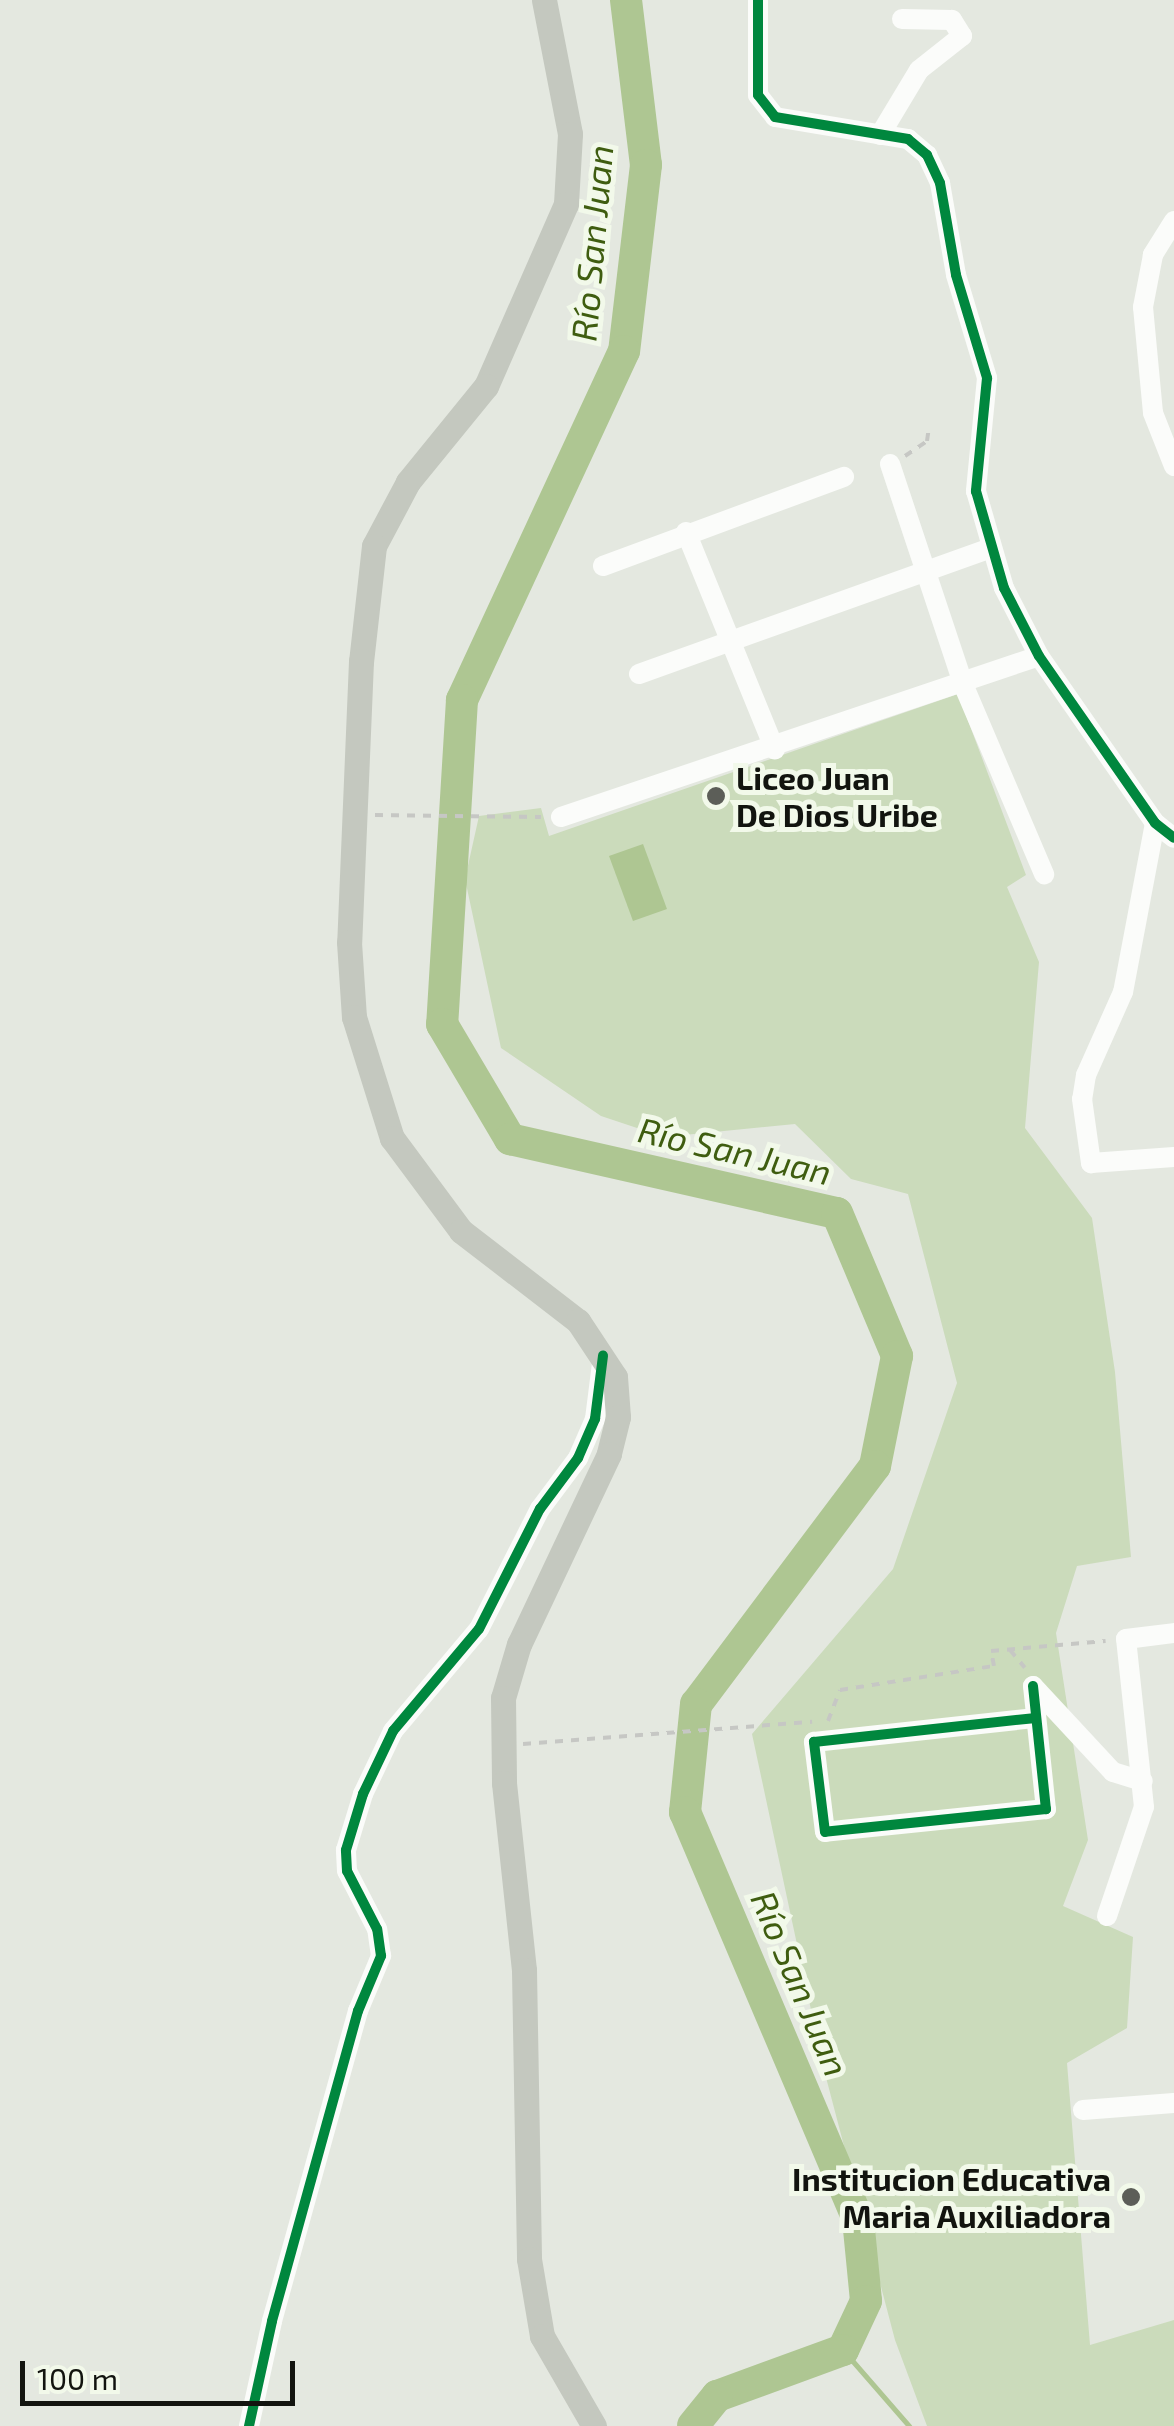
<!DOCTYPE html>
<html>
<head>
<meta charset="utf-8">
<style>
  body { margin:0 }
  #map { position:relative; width:1174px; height:2426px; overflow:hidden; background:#e4e8e0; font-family:"Exo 2",sans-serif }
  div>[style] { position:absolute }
  .green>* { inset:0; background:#cbdbbb }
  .water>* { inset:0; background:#aec692 }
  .stream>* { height:5px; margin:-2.5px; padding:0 2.5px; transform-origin:2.5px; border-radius:2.5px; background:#aec692 }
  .river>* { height:32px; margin:-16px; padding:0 16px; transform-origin:16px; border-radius:16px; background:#aec692 }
  .path>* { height:4px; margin-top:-2px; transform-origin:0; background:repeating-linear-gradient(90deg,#c6c7c4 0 8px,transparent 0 16px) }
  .minor>* { height:20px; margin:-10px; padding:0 10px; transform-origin:10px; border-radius:10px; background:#fbfcfa }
  .major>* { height:25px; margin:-12.5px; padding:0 12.5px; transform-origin:12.5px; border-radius:12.5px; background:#c4c8bf }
  .cycleway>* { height:10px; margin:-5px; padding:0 5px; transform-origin:5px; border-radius:5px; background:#00873e }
  .dots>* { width:28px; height:28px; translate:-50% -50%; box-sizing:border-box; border:5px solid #f2f9ea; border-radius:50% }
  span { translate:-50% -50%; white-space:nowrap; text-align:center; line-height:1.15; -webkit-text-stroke:10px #f2f9ea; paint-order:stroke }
  .poi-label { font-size:32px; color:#12140f; font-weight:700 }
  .left { translate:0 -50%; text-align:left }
  .right { translate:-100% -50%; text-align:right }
  .water-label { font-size:35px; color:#3f5d10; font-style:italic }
  .scale { position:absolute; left:20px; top:2361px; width:275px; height:45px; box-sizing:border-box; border:5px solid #12140f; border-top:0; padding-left:12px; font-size:30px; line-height:35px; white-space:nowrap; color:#12140f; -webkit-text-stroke:8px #f2f9ea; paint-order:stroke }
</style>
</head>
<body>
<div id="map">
  <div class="green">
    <div style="clip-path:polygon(958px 694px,1026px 875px,1007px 887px,1039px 962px,1025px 1128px,1092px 1218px,1115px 1372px,1131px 1557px,1077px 1566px,1056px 1633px,1088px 1840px,1063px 1906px,1133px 1937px,1127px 2028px,1067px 2063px,1090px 2345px,1174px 2320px,1174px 2426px,927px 2426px,895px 2340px,823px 2066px,752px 1734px,893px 1569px,957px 1383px,908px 1194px,851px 1179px,795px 1124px,664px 1137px,601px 1116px,501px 1048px,465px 879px,479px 816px,541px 808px,549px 836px)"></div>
  </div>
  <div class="water">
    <div style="clip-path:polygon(643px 844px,667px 909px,633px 921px,609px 856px)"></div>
  </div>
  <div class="stream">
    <div style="left:843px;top:2350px;width:101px;rotate:49deg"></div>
  </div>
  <div class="river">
    <div style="left:626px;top:0;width:166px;rotate:83.1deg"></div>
    <div style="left:646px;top:165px;width:187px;rotate:96.7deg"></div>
    <div style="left:624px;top:351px;width:385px;rotate:114.9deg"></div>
    <div style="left:462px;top:700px;width:325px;rotate:93.5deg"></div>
    <div style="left:442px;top:1024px;width:134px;rotate:59.4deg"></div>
    <div style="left:510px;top:1139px;width:335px;rotate:12.8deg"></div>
    <div style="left:837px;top:1213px;width:155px;rotate:67.2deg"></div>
    <div style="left:897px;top:1356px;width:112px;rotate:101.3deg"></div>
    <div style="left:875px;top:1466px;width:298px;rotate:126.9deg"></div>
    <div style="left:696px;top:1704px;width:109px;rotate:95.8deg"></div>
    <div style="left:685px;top:1812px;width:442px;rotate:67deg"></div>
    <div style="left:858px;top:2219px;width:82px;rotate:84.4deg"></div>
    <div style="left:866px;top:2301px;width:54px;rotate:115.1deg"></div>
    <div style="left:843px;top:2350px;width:134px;rotate:159.9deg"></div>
    <div style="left:717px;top:2396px;width:38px;rotate:129deg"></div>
  </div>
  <div class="path">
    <div style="left:905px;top:456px;width:27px;rotate:-34deg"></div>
    <div style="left:927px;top:441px;width:15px;rotate:-82deg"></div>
    <div style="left:375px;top:815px;width:166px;rotate:0.7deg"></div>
    <div style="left:1010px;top:1650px;width:23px;rotate:50deg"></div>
    <div style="left:828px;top:1721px;width:33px;rotate:-69deg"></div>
    <div style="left:840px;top:1690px;width:156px;rotate:-8.9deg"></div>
    <div style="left:994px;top:1666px;width:15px;rotate:-101deg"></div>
    <div style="left:991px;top:1651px;width:115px;rotate:-5deg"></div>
    <div style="left:523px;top:1744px;width:290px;rotate:-4.4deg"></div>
  </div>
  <div class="minor">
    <div style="left:758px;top:0;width:95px;rotate:90deg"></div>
    <div style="left:758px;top:95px;width:28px;rotate:52deg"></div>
    <div style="left:775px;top:117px;width:135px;rotate:9.4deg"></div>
    <div style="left:908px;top:139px;width:25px;rotate:40deg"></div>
    <div style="left:927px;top:155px;width:31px;rotate:65deg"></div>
    <div style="left:940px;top:183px;width:93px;rotate:80.1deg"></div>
    <div style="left:956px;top:275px;width:108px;rotate:73.2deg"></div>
    <div style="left:987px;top:378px;width:114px;rotate:95.6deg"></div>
    <div style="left:976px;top:491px;width:101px;rotate:73.9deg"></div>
    <div style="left:1004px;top:588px;width:76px;rotate:62.8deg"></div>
    <div style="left:1039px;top:656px;width:203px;rotate:55.2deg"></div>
    <div style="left:1155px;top:823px;width:24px;rotate:38deg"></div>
    <div style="left:880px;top:135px;width:76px;rotate:-59deg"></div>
    <div style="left:919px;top:70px;width:55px;rotate:-38.3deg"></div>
    <div style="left:962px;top:36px;width:19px;rotate:-122deg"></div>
    <div style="left:952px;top:20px;width:50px;rotate:-178.9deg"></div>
    <div style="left:1174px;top:221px;width:40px;rotate:122deg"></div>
    <div style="left:1153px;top:255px;width:53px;rotate:100.9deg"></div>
    <div style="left:1143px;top:307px;width:106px;rotate:84.6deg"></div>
    <div style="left:1153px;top:413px;width:57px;rotate:68.4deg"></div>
    <div style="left:890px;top:464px;width:232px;rotate:71.6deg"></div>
    <div style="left:963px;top:684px;width:207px;rotate:66.9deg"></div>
    <div style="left:686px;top:532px;width:235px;rotate:67.8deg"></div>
    <div style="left:603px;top:566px;width:257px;rotate:-20.3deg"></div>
    <div style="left:639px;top:674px;width:373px;rotate:-19.7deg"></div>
    <div style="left:561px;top:817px;width:504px;rotate:-18.61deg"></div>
    <div style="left:1155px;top:823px;width:172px;rotate:100.7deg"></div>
    <div style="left:1123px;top:992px;width:91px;rotate:114deg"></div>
    <div style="left:1086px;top:1075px;width:24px;rotate:99deg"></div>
    <div style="left:1082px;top:1099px;width:65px;rotate:82deg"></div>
    <div style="left:1091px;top:1163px;width:83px;rotate:-4.1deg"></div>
    <div style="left:1033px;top:1686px;width:124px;rotate:84deg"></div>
    <div style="left:1046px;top:1809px;width:222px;rotate:174.1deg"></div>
    <div style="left:825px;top:1832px;width:91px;rotate:-97deg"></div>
    <div style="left:814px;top:1742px;width:223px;rotate:-6.2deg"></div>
    <div style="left:1033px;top:1686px;width:117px;rotate:47.1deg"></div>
    <div style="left:1113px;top:1772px;width:31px;rotate:17deg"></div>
    <div style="left:1107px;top:1916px;width:115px;rotate:-71.3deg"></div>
    <div style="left:1144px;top:1807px;width:169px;rotate:-96.1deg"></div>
    <div style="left:1126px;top:1639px;width:48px;rotate:-7.1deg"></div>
    <div style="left:1083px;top:2110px;width:91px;rotate:-4.4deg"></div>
    <div style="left:249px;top:2426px;width:107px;rotate:-77.6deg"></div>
    <div style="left:272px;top:2321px;width:322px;rotate:-74.5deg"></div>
    <div style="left:358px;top:2011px;width:60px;rotate:-67.3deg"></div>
    <div style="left:381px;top:1956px;width:27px;rotate:-98deg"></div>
    <div style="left:377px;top:1929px;width:65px;rotate:-117.3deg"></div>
    <div style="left:347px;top:1871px;width:21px;rotate:-93deg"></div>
    <div style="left:346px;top:1850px;width:59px;rotate:-73.1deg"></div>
    <div style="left:363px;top:1794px;width:70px;rotate:-64.5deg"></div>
    <div style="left:393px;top:1731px;width:133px;rotate:-49.9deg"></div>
    <div style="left:479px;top:1629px;width:135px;rotate:-63.1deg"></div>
    <div style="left:540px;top:1509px;width:64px;rotate:-53.3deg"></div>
    <div style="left:578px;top:1458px;width:43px;rotate:-66.4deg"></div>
    <div style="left:595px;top:1419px;width:64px;rotate:-82.8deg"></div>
  </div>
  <div class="major">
    <div style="left:544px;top:0;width:136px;rotate:79deg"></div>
    <div style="left:570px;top:134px;width:70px;rotate:93.3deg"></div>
    <div style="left:566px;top:204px;width:199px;rotate:113.7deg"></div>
    <div style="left:486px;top:386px;width:124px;rotate:129.1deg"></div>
    <div style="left:408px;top:482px;width:72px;rotate:118deg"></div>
    <div style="left:374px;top:546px;width:116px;rotate:96.4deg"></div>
    <div style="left:361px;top:661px;width:281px;rotate:92.4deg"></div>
    <div style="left:349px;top:942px;width:75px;rotate:86.2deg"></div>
    <div style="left:354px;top:1017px;width:127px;rotate:72.6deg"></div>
    <div style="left:392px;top:1138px;width:116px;rotate:53.4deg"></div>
    <div style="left:461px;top:1231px;width:148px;rotate:37.6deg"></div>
    <div style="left:578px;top:1321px;width:67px;rotate:56.5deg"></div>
    <div style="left:615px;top:1377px;width:40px;rotate:85.7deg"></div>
    <div style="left:618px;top:1417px;width:38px;rotate:104deg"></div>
    <div style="left:609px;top:1454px;width:210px;rotate:115.3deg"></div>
    <div style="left:519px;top:1644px;width:56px;rotate:106.5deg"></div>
    <div style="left:503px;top:1698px;width:85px;rotate:89.3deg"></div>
    <div style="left:504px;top:1783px;width:188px;rotate:83.9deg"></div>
    <div style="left:524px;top:1970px;width:289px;rotate:89deg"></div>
    <div style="left:529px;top:2259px;width:78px;rotate:80.4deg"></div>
    <div style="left:542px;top:2336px;width:104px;rotate:60deg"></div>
  </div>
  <div class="cycleway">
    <div style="left:758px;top:0;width:95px;rotate:90deg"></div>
    <div style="left:758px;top:95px;width:28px;rotate:52deg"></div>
    <div style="left:775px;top:117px;width:135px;rotate:9.4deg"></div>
    <div style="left:908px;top:139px;width:25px;rotate:40deg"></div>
    <div style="left:927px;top:155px;width:31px;rotate:65deg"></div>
    <div style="left:940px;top:183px;width:93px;rotate:80.1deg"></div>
    <div style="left:956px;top:275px;width:108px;rotate:73.2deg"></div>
    <div style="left:987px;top:378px;width:114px;rotate:95.6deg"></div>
    <div style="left:976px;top:491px;width:101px;rotate:73.9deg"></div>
    <div style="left:1004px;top:588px;width:76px;rotate:62.8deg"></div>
    <div style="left:1039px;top:656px;width:203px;rotate:55.2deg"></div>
    <div style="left:1155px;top:823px;width:24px;rotate:38deg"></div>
    <div style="left:1033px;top:1686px;width:124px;rotate:84deg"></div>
    <div style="left:1046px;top:1809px;width:222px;rotate:174.1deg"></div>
    <div style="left:825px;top:1832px;width:91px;rotate:-97deg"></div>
    <div style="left:814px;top:1742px;width:223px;rotate:-6.2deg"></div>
    <div style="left:249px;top:2426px;width:107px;rotate:-77.6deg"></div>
    <div style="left:272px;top:2321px;width:322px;rotate:-74.5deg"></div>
    <div style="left:358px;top:2011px;width:60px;rotate:-67.3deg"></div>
    <div style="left:381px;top:1956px;width:27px;rotate:-98deg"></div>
    <div style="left:377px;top:1929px;width:65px;rotate:-117.3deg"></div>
    <div style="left:347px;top:1871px;width:21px;rotate:-93deg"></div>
    <div style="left:346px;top:1850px;width:59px;rotate:-73.1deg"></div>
    <div style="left:363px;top:1794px;width:70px;rotate:-64.5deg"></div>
    <div style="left:393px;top:1731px;width:133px;rotate:-49.9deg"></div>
    <div style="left:479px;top:1629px;width:135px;rotate:-63.1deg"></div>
    <div style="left:540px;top:1509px;width:64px;rotate:-53.3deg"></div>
    <div style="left:578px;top:1458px;width:43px;rotate:-66.4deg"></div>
    <div style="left:595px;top:1419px;width:64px;rotate:-82.8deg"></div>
  </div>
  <div class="dots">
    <div style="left:716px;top:796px;background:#5c5e58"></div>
    <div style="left:1131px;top:2197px;background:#5c5e58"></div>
  </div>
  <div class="poi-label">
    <span class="left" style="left:736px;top:796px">Liceo Juan<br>De Dios Uribe</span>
    <span class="right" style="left:1111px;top:2197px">Institucion Educativa<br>Maria Auxiliadora</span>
  </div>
  <div class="water-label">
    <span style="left:591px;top:243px;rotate:-85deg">Río San Juan</span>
    <span style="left:735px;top:1150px;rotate:13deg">Río San Juan</span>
    <span style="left:801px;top:1983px;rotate:67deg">Río San Juan</span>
  </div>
  <div class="scale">100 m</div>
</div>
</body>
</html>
